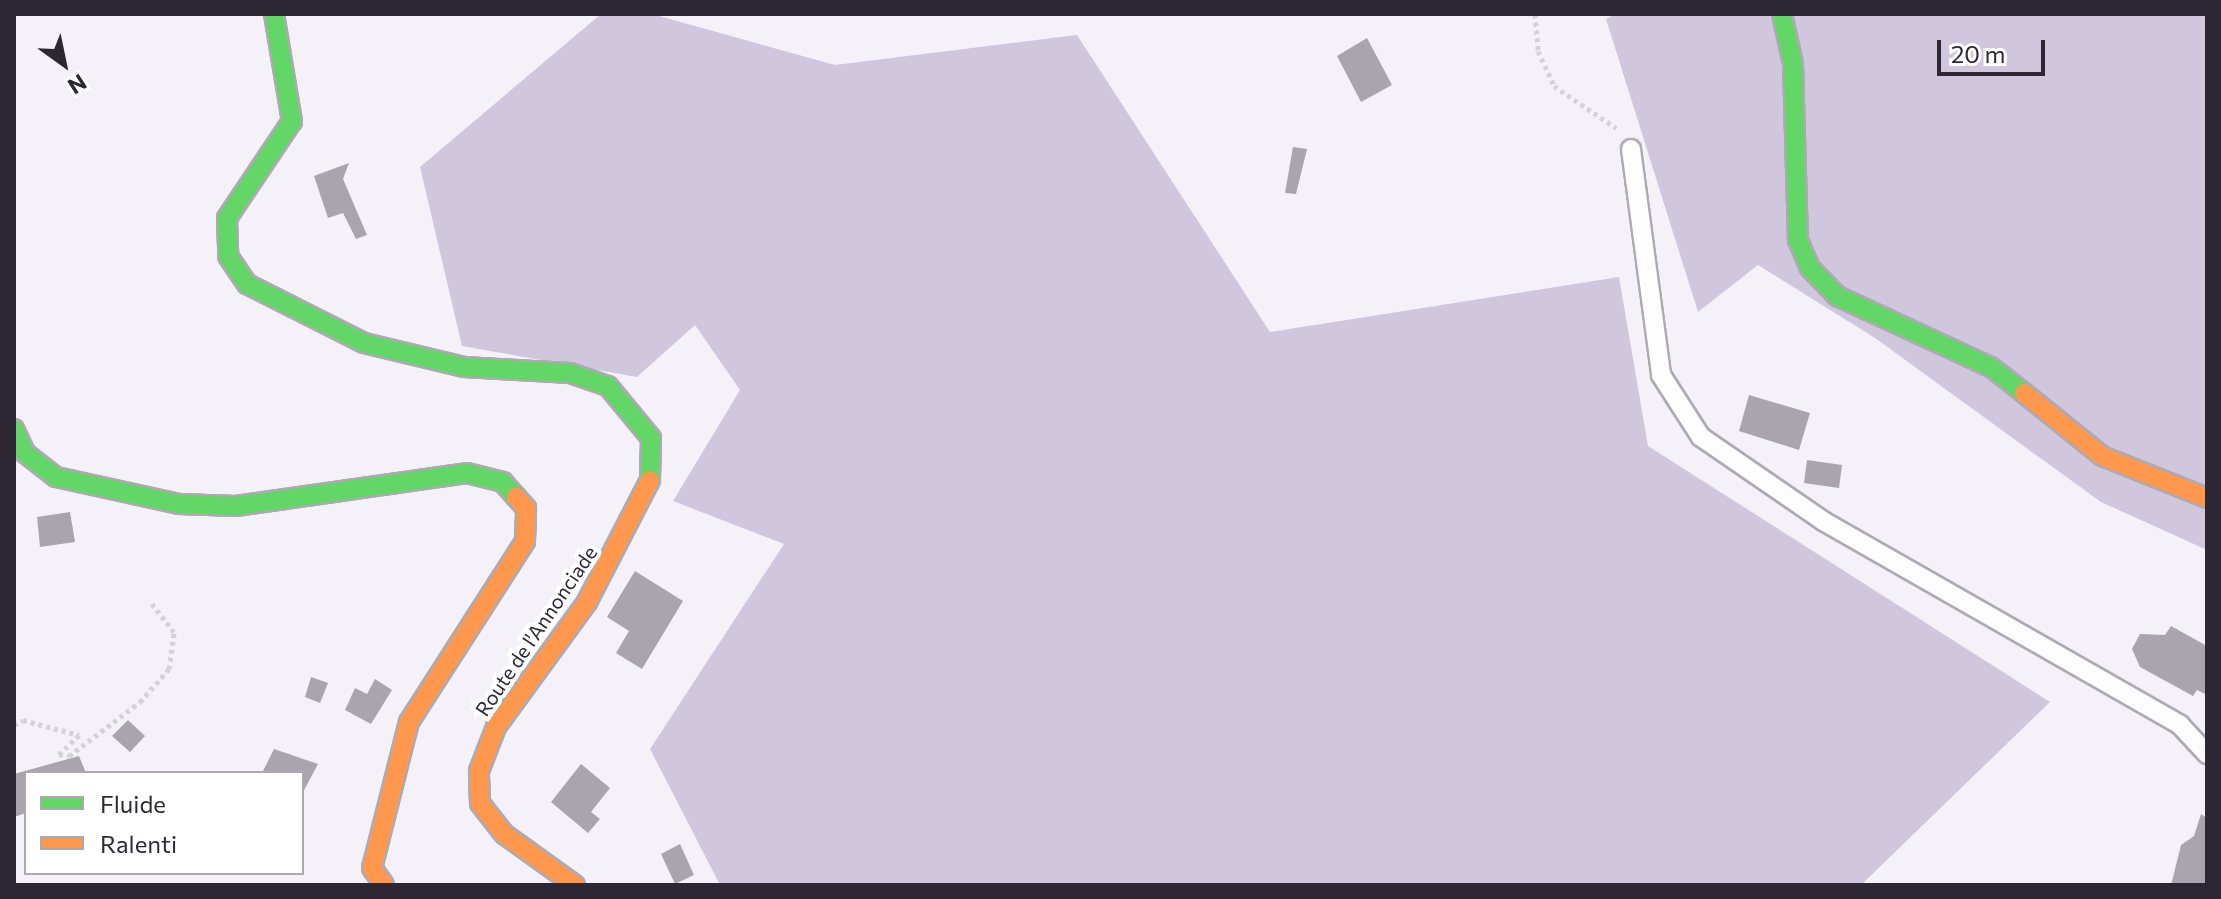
<!DOCTYPE html>
<html>
<head>
<meta charset="utf-8">
<style>
  body { margin:0 }
  #map { position:relative; width:2221px; height:899px; overflow:hidden; background:#f4f2f8; font-family:Commissioner,sans-serif }
  div>[style] { position:absolute }
  .forest>* { inset:0; background:#d0c7de }
  .building>* { inset:0; background:#a9a4ae }
  .path>* { height:5px; margin-top:-2.5px; transform-origin:0; background:repeating-linear-gradient(90deg,#d3d3d6 0 4px,transparent 0 8px) }
  .roads { filter:drop-shadow(2px 0 #adaab2) drop-shadow(-2px 0 #adaab2) drop-shadow(0 2px #adaab2) drop-shadow(0 -2px #adaab2) }
  .lane>* { height:18px; margin:-9px; padding:0 9px; transform-origin:9px; border-radius:9px; background:#fdfdfe }
  .fast>* { height:18px; margin:-9px; padding:0 9px; transform-origin:9px; border-radius:9px; background:#63d668 }
  .slow>* { height:18px; margin:-9px; padding:0 9px; transform-origin:9px; border-radius:9px; background:#ff974d }
  span { translate:-50% -50%; white-space:nowrap; text-align:center; line-height:1.15; -webkit-text-stroke:8px #fff; paint-order:stroke }
  .street-label { font-size:20px; color:#2c2733 }
  .frame { position:absolute; inset:0; border:16px solid #2c2733; pointer-events:none }
  .legend { position:absolute; left:24px; top:771px; width:280px; height:104px; box-sizing:border-box; background:#fff; border:2px solid #aba9ad; margin:0; padding:10px 14px; list-style:none; font-size:24px; color:#2c2733 }
  .legend li { display:flex; align-items:center; gap:16px; height:40px }
  .legend b { width:40px; border:2px solid #aba9ad }
  .north { position:absolute; left:24px; top:24px; width:80px; height:80px; -webkit-text-stroke:6px #fff; paint-order:stroke; rotate:147deg; font-size:22px; font-weight:700; line-height:32px; text-align:center; color:#2c2733 }
  .north::after { content:''; display:block; margin:auto; width:28px; height:36px; background:#2c2733; clip-path:polygon(50% 0,100% 100%,50% 72%,0 100%) }
  .scale { position:absolute; left:1937px; top:40px; width:108px; height:36px; box-sizing:border-box; border:4px solid #2c2733; border-top:0; padding-left:10px; font-size:24px; line-height:28px; white-space:nowrap; color:#2c2733; -webkit-text-stroke:6px #fff; paint-order:stroke }
</style>
</head>
<body>
<div id="map">
  <div class="forest">
    <div style="clip-path:polygon(601px 14px,652px 14px,835px 65px,1077px 35px,1270px 332px,1619px 277px,1648px 446px,2050px 702px,1861px 885px,720px 885px,650px 749px,784px 544px,673px 501px,740px 390px,695px 325px,637px 377px,462px 346px,420px 167px)"></div>
    <div style="clip-path:polygon(1615px 14px,2207px 14px,2207px 550px,2101px 502px,1875px 338px,1758px 265px,1698px 312px,1606px 19px)"></div>
  </div>
  <div class="building">
    <div style="clip-path:polygon(1367px 38px,1392px 85px,1361px 102px,1337px 56px)"></div>
    <div style="clip-path:polygon(1293px 147px,1307px 149px,1296px 194px,1285px 193px)"></div>
    <div style="clip-path:polygon(349px 163px,343px 179px,367px 235px,356px 239px,343px 213px,328px 218px,314px 176px)"></div>
    <div style="clip-path:polygon(1749px 395px,1810px 413px,1799px 450px,1739px 431px)"></div>
    <div style="clip-path:polygon(1807px 460px,1842px 465px,1839px 488px,1804px 483px)"></div>
    <div style="clip-path:polygon(70px 512px,75px 542px,40px 547px,37px 517px)"></div>
    <div style="clip-path:polygon(635px 571px,683px 601px,642px 669px,616px 653px,629px 631px,607px 617px)"></div>
    <div style="clip-path:polygon(2171px 626px,2207px 646px,2207px 695px,2197px 690px,2193px 696px,2140px 667px,2132px 649px,2140px 634px,2165px 635px)"></div>
    <div style="clip-path:polygon(311px 677px,328px 683px,320px 703px,305px 697px)"></div>
    <div style="clip-path:polygon(375px 679px,392px 690px,371px 724px,345px 710px,355px 688px,367px 694px)"></div>
    <div style="clip-path:polygon(128px 720px,145px 736px,130px 752px,112px 736px)"></div>
    <div style="clip-path:polygon(274px 749px,318px 764px,302px 794px,302px 773px,262px 773px)"></div>
    <div style="clip-path:polygon(79px 756px,86px 773px,26px 773px,26px 813px,14px 817px,14px 774px)"></div>
    <div style="clip-path:polygon(581px 764px,610px 788px,591px 812px,600px 819px,588px 833px,551px 802px)"></div>
    <div style="clip-path:polygon(2201px 814px,2207px 818px,2207px 885px,2171px 885px,2181px 845px,2194px 836px)"></div>
    <div style="clip-path:polygon(680px 844px,694px 875px,675px 884px,661px 854px)"></div>
  </div>
  <div class="path">
    <div style="left:1535px;top:14px;width:37px;rotate:85deg"></div>
    <div style="left:1538px;top:51px;width:38px;rotate:65deg"></div>
    <div style="left:1554px;top:86px;width:75px;rotate:34.1deg"></div>
    <div style="left:14px;top:725px;width:10px;rotate:-29deg"></div>
    <div style="left:23px;top:720px;width:58px;rotate:15deg"></div>
    <div style="left:79px;top:735px;width:28px;rotate:136deg"></div>
    <div style="left:59px;top:754px;width:10px;rotate:11deg"></div>
    <div style="left:69px;top:756px;width:89px;rotate:-37.3deg"></div>
    <div style="left:140px;top:702px;width:44px;rotate:-48.7deg"></div>
    <div style="left:169px;top:669px;width:37px;rotate:-82deg"></div>
    <div style="left:174px;top:632px;width:36px;rotate:-128deg"></div>
  </div>
  <div class="roads">
    <div class="lane">
      <div style="left:1631px;top:149px;width:228px;rotate:82.4deg"></div>
      <div style="left:1661px;top:375px;width:74px;rotate:57.2deg"></div>
      <div style="left:1701px;top:437px;width:148px;rotate:34.5deg"></div>
      <div style="left:1823px;top:521px;width:411px;rotate:29.7deg"></div>
      <div style="left:2180px;top:725px;width:40px;rotate:47deg"></div>
    </div>
    <div class="fast">
      <div style="left:274px;top:14px;width:109px;rotate:80.5deg"></div>
      <div style="left:292px;top:121px;width:117px;rotate:123.8deg"></div>
      <div style="left:227px;top:218px;width:38px;rotate:88deg"></div>
      <div style="left:228px;top:256px;width:34px;rotate:56deg"></div>
      <div style="left:247px;top:284px;width:131px;rotate:26.8deg"></div>
      <div style="left:364px;top:343px;width:103px;rotate:13.5deg"></div>
      <div style="left:464px;top:367px;width:106px;rotate:3.2deg"></div>
      <div style="left:570px;top:373px;width:40px;rotate:18.9deg"></div>
      <div style="left:608px;top:386px;width:67px;rotate:50.4deg"></div>
      <div style="left:651px;top:438px;width:42px;rotate:91.4deg"></div>
      <div style="left:1782px;top:14px;width:51px;rotate:77.6deg"></div>
      <div style="left:1793px;top:64px;width:176px;rotate:88.4deg"></div>
      <div style="left:1798px;top:240px;width:30px;rotate:67deg"></div>
      <div style="left:1810px;top:268px;width:39px;rotate:46deg"></div>
      <div style="left:1837px;top:296px;width:170px;rotate:24.8deg"></div>
      <div style="left:1991px;top:367px;width:42px;rotate:38.2deg"></div>
      <div style="left:14px;top:429px;width:26px;rotate:65deg"></div>
      <div style="left:25px;top:453px;width:39px;rotate:38deg"></div>
      <div style="left:56px;top:477px;width:126px;rotate:12.4deg"></div>
      <div style="left:179px;top:504px;width:57px;rotate:2deg"></div>
      <div style="left:236px;top:506px;width:233px;rotate:-8.1deg"></div>
      <div style="left:467px;top:473px;width:37px;rotate:14deg"></div>
      <div style="left:503px;top:482px;width:20px;rotate:49deg"></div>
    </div>
    <div class="slow">
      <div style="left:2024px;top:393px;width:100px;rotate:38.9deg"></div>
      <div style="left:2102px;top:456px;width:113px;rotate:21.8deg"></div>
      <div style="left:384px;top:885px;width:21px;rotate:-125deg"></div>
      <div style="left:372px;top:868px;width:151px;rotate:-75.8deg"></div>
      <div style="left:409px;top:722px;width:215px;rotate:-57.3deg"></div>
      <div style="left:525px;top:541px;width:33px;rotate:-88deg"></div>
      <div style="left:526px;top:508px;width:15px;rotate:-132deg"></div>
      <div style="left:575px;top:885px;width:87px;rotate:-144.3deg"></div>
      <div style="left:504px;top:834px;width:39px;rotate:-128deg"></div>
      <div style="left:480px;top:803px;width:32px;rotate:-92deg"></div>
      <div style="left:479px;top:771px;width:47px;rotate:-68.9deg"></div>
      <div style="left:496px;top:727px;width:155px;rotate:-53.9deg"></div>
      <div style="left:587px;top:602px;width:137px;rotate:-62.7deg"></div>
    </div>
  </div>
  <div class="street-label">
    <span style="left:536px;top:631px;rotate:-56deg">Route de l'Annonciade</span>
  </div>
  <div class="frame"></div>
  <ul class="legend">
  <li><b style="height:10px;background:#63d668"></b>Fluide</li>
  <li><b style="height:10px;background:#ff974d"></b>Ralenti</li>
  </ul>
  <div class="north">N</div>
  <div class="scale">20 m</div>
</div>
</body>
</html>
